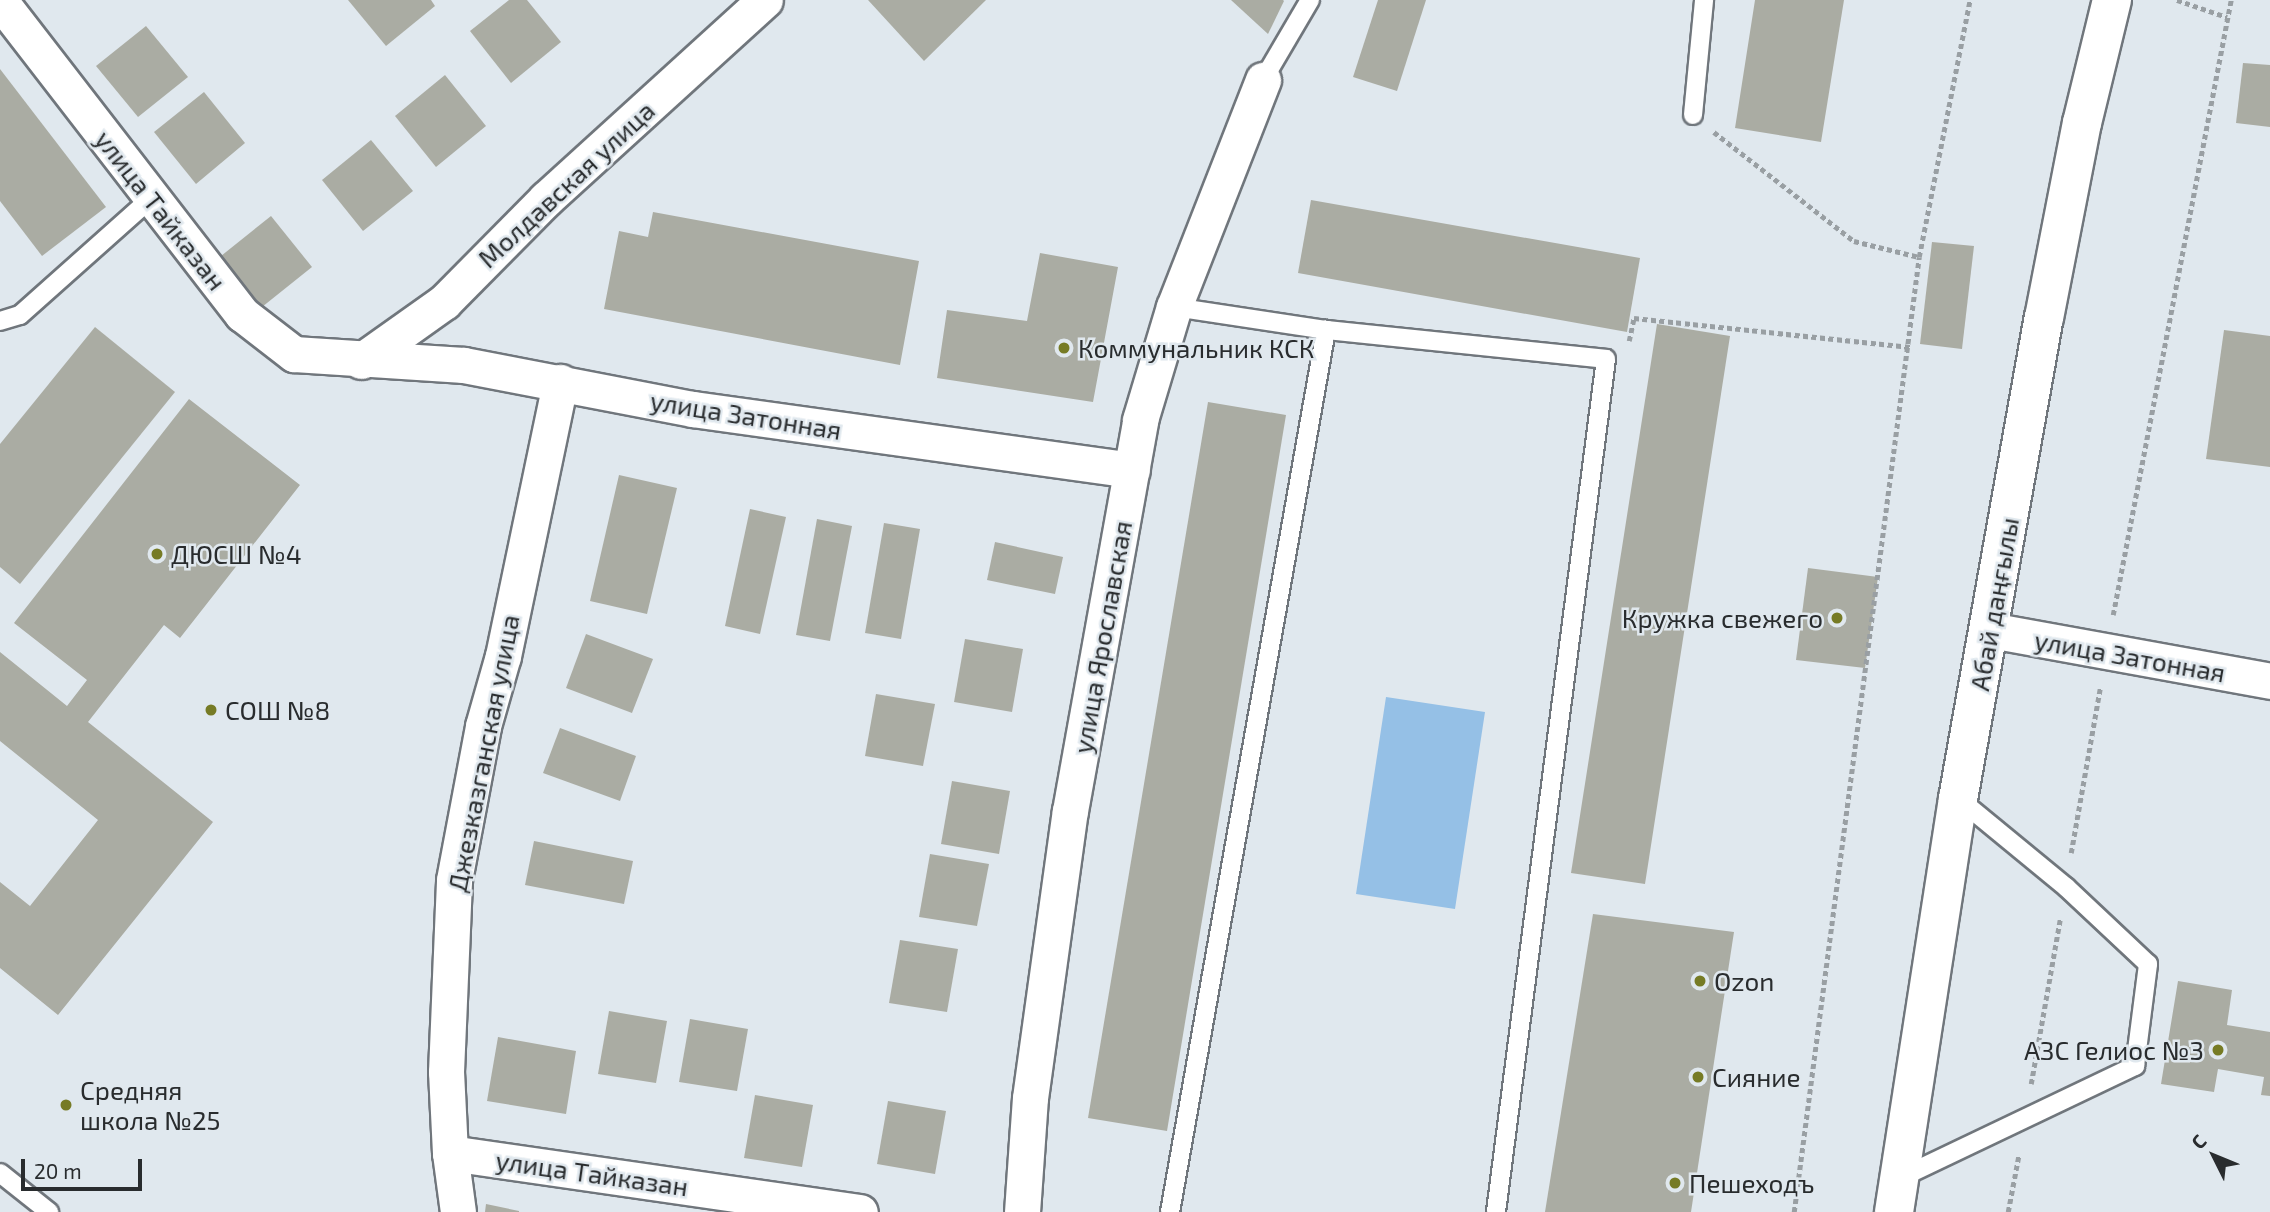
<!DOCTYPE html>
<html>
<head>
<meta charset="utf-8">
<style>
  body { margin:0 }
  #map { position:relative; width:2270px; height:1212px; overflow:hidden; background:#e0e8ee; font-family:"Exo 2",sans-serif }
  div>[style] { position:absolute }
  .green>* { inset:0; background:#95c0e6 }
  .building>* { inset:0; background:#aaaca3 }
  .path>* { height:4.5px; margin-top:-2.25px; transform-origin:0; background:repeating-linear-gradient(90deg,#999fa3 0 5px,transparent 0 8.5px) }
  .roads { filter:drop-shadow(2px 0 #70767c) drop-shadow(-2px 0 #70767c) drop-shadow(0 2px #70767c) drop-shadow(0 -2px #70767c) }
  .service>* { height:18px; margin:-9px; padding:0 9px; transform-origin:9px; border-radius:9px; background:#fff }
  .minor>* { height:35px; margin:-17.5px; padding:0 17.5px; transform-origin:17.5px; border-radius:17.5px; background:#fff }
  .primary>* { height:38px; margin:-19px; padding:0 19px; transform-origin:19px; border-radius:19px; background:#fff }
  .dots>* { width:19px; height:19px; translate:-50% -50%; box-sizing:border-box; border:4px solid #e0e8ee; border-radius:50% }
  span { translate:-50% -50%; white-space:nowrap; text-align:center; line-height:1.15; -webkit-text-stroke:5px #e0e8ee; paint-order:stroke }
  .street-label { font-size:26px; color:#292c2e }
  .poi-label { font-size:26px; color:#292c2e }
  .left { translate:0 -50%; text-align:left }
  .right { translate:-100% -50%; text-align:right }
  .north { position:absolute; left:2179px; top:1121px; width:70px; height:70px; -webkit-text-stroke:5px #e0e8ee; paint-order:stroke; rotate:313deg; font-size:19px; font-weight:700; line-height:28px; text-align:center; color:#292c2e }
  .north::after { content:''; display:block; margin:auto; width:24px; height:32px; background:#292c2e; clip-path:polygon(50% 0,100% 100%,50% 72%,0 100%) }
  .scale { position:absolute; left:21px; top:1159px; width:121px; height:32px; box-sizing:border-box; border:4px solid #292c2e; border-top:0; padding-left:9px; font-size:21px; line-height:24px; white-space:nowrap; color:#292c2e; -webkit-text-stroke:5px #e0e8ee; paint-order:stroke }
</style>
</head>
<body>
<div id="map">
  <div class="green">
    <div style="clip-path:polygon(1386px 697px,1485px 712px,1455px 909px,1356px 894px)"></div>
  </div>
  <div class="building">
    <div style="clip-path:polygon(348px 0,431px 0,435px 6px,386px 46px)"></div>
    <div style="clip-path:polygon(509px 0,527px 0,561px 42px,511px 83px,470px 31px)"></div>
    <div style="clip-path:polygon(868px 0,986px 0,924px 61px)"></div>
    <div style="clip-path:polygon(1231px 0,1283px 0,1284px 1px,1268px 34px)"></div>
    <div style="clip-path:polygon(1378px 0,1426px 0,1397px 91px,1353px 77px)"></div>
    <div style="clip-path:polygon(1755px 0,1844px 0,1821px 142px,1735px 128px)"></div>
    <div style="clip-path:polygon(146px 26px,188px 77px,138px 117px,96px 66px)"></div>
    <div style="clip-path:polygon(2243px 63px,2270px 65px,2270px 127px,2236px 123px)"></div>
    <div style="clip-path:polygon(0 69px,106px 207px,42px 256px,0 201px)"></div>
    <div style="clip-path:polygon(445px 75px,486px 126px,436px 167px,395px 116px)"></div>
    <div style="clip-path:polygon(204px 92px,245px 143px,196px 184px,154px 132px)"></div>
    <div style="clip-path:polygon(371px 140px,413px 191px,363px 231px,322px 180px)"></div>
    <div style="clip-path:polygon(1311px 200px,1640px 258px,1627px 332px,1298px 273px)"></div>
    <div style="clip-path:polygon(653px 212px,919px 261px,900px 365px,604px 309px,619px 231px,648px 237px)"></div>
    <div style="clip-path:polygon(271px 216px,312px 267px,262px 307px,221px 256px)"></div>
    <div style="clip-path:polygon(1932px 242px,1974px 246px,1962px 349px,1920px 344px)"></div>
    <div style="clip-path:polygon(1040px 253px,1118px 267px,1093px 402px,937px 378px,947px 310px,1027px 321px)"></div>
    <div style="clip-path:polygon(1657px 324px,1730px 336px,1645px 884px,1571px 873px)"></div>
    <div style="clip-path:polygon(95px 327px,175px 392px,20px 584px,0 567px,0 444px)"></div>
    <div style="clip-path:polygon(2224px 330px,2270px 336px,2270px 467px,2206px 459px)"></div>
    <div style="clip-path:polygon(189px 399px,300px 485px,180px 638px,164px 625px,88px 722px,213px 822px,58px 1015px,0 968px,0 882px,30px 906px,98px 820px,0 741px,0 652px,67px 706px,87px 680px,14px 623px)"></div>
    <div style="clip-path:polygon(1208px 402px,1286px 415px,1167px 1131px,1088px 1118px)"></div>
    <div style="clip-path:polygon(619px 475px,677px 488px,647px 614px,590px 601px)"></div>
    <div style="clip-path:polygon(750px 509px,786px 517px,760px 634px,725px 626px)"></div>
    <div style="clip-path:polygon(817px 519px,852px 526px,830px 641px,796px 635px)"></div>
    <div style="clip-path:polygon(884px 523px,920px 529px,901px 639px,865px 633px)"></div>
    <div style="clip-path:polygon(995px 542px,1063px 557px,1055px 594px,987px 580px)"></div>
    <div style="clip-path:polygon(1808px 568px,1878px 577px,1865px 668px,1796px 660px)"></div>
    <div style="clip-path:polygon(586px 634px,653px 659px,632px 713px,566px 688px)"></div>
    <div style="clip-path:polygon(965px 639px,1023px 649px,1012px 712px,954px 702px)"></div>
    <div style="clip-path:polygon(876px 694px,935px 704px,923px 766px,865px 756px)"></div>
    <div style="clip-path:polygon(560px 728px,636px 756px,620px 801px,543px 773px)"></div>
    <div style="clip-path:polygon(952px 781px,1010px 791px,999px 854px,941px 844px)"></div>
    <div style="clip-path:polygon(534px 841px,633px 861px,624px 904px,525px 885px)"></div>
    <div style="clip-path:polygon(930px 854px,989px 864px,977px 926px,919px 917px)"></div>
    <div style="clip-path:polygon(1593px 914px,1734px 932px,1691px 1212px,1545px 1212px)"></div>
    <div style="clip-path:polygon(900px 940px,958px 949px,947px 1012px,889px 1003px)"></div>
    <div style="clip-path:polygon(2178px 981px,2232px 990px,2227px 1025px,2270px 1032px,2270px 1096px,2261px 1095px,2264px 1077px,2218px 1069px,2214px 1092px,2161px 1084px)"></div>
    <div style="clip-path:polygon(609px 1011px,667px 1021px,656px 1083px,598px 1074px)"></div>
    <div style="clip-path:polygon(690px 1019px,748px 1029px,737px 1091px,679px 1082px)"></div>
    <div style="clip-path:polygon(498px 1037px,576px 1051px,566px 1114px,487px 1101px)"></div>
    <div style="clip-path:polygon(755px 1095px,813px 1105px,802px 1167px,744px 1158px)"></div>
    <div style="clip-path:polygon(888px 1101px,946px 1111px,935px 1174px,877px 1164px)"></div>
    <div style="clip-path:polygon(486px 1204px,519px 1211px,519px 1212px,485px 1212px)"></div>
  </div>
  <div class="path">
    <div style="left:2177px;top:0;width:53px;rotate:18.8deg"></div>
    <div style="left:1714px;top:132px;width:177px;rotate:37.9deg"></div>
    <div style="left:1854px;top:241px;width:67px;rotate:13.8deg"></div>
    <div style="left:1629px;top:341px;width:24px;rotate:-78deg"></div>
    <div style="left:1634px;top:318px;width:278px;rotate:6deg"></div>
    <div style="left:2113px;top:615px;width:626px;rotate:-79.14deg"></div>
    <div style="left:2071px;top:853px;width:167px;rotate:-80deg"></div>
    <div style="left:2031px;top:1084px;width:167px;rotate:-80deg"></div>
    <div style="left:1794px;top:1212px;width:963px;rotate:-82.54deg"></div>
    <div style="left:1919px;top:257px;width:262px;rotate:-78.8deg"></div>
    <div style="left:2008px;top:1212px;width:59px;rotate:-79.3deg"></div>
  </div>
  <div class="roads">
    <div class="service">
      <div style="left:1263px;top:80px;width:93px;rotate:-59.6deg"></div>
      <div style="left:1693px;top:115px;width:116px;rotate:-84.5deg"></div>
      <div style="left:1174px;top:307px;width:154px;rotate:8.6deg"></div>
      <div style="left:1326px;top:330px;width:281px;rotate:5.9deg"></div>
      <div style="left:1606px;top:359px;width:860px;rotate:97.35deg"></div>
      <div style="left:0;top:321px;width:21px;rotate:-17deg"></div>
      <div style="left:20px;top:315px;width:174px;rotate:-41.7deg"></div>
      <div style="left:0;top:1173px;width:63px;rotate:38.5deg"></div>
      <div style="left:1898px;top:1179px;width:263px;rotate:-25.5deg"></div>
      <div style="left:2135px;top:1066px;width:103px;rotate:-82.7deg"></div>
      <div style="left:2148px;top:964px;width:112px;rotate:-136.8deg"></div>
      <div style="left:2066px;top:887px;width:139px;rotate:-140.6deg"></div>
      <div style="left:1170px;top:1212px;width:896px;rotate:-79.97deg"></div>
    </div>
    <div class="minor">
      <div style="left:0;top:1px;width:396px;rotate:52.3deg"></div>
      <div style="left:242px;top:314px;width:66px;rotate:37.6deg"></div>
      <div style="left:294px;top:354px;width:170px;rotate:3.7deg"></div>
      <div style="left:464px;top:365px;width:233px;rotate:10.9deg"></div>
      <div style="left:693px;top:409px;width:443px;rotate:7.9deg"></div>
      <div style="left:361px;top:361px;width:102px;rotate:-35.4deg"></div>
      <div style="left:444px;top:302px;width:145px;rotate:-45.3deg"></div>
      <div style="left:546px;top:199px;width:296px;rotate:-42.3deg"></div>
      <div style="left:1990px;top:630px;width:285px;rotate:10.3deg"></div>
      <div style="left:450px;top:1153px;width:414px;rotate:8.2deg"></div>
      <div style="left:458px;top:1212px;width:60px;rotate:-97.7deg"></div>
      <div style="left:450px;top:1153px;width:81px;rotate:-92.8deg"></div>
      <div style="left:446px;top:1072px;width:192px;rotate:-87.6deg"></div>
      <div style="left:454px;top:880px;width:157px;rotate:-79.3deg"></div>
      <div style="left:483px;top:726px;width:73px;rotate:-74.1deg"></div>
      <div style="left:503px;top:656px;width:280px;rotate:-78.2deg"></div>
      <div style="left:1022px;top:1212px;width:114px;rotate:-86deg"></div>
      <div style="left:1030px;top:1098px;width:290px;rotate:-82.1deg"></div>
      <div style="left:1070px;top:811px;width:397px;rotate:-79.8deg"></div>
      <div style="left:1140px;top:420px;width:118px;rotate:-73.3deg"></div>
      <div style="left:1174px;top:307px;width:244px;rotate:-68.6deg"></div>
    </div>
    <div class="primary">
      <div style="left:1894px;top:1212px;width:418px;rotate:-81.2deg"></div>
      <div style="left:1958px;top:799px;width:489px;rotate:-79.9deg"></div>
      <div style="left:2044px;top:318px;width:199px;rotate:-79deg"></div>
      <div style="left:2082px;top:123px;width:127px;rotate:-76.3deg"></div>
    </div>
  </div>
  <div class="dots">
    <div style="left:1064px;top:348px;background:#767b25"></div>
    <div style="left:157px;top:554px;background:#767b25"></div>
    <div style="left:1837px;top:618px;background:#767b25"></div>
    <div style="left:211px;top:710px;background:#767b25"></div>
    <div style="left:1700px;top:981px;background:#767b25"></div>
    <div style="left:2218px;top:1050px;background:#767b25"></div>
    <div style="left:1698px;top:1077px;background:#767b25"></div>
    <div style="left:66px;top:1105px;background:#767b25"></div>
    <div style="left:1675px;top:1183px;background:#767b25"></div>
  </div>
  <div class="street-label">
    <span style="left:566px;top:184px;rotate:-43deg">Молдавская улица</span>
    <span style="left:161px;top:210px;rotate:52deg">улица Тайказан</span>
    <span style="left:746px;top:415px;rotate:9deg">улица Затонная</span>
    <span style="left:1994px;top:604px;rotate:-80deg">Абай даңғылы</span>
    <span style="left:1102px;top:637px;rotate:-80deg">улица Ярославская</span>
    <span style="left:2130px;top:656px;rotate:10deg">улица Затонная</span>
    <span style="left:483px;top:753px;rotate:-79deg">Джезказганская улица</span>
    <span style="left:592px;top:1173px;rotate:8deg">улица Тайказан</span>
  </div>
  <div class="poi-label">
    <span class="left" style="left:1078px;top:348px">Коммунальник КСК</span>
    <span class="left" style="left:171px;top:554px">ДЮСШ №4</span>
    <span class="right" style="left:1823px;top:618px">Кружка свежего</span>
    <span class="left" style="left:225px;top:710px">СОШ №8</span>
    <span class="left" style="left:1714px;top:981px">Ozon</span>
    <span class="right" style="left:2204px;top:1050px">АЗС Гелиос №3</span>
    <span class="left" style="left:1712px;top:1077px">Сияние</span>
    <span class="left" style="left:80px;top:1105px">Средняя<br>школа №25</span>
    <span class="left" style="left:1689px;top:1183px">Пешеходъ</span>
  </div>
  <div class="north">С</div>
  <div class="scale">20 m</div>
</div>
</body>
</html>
